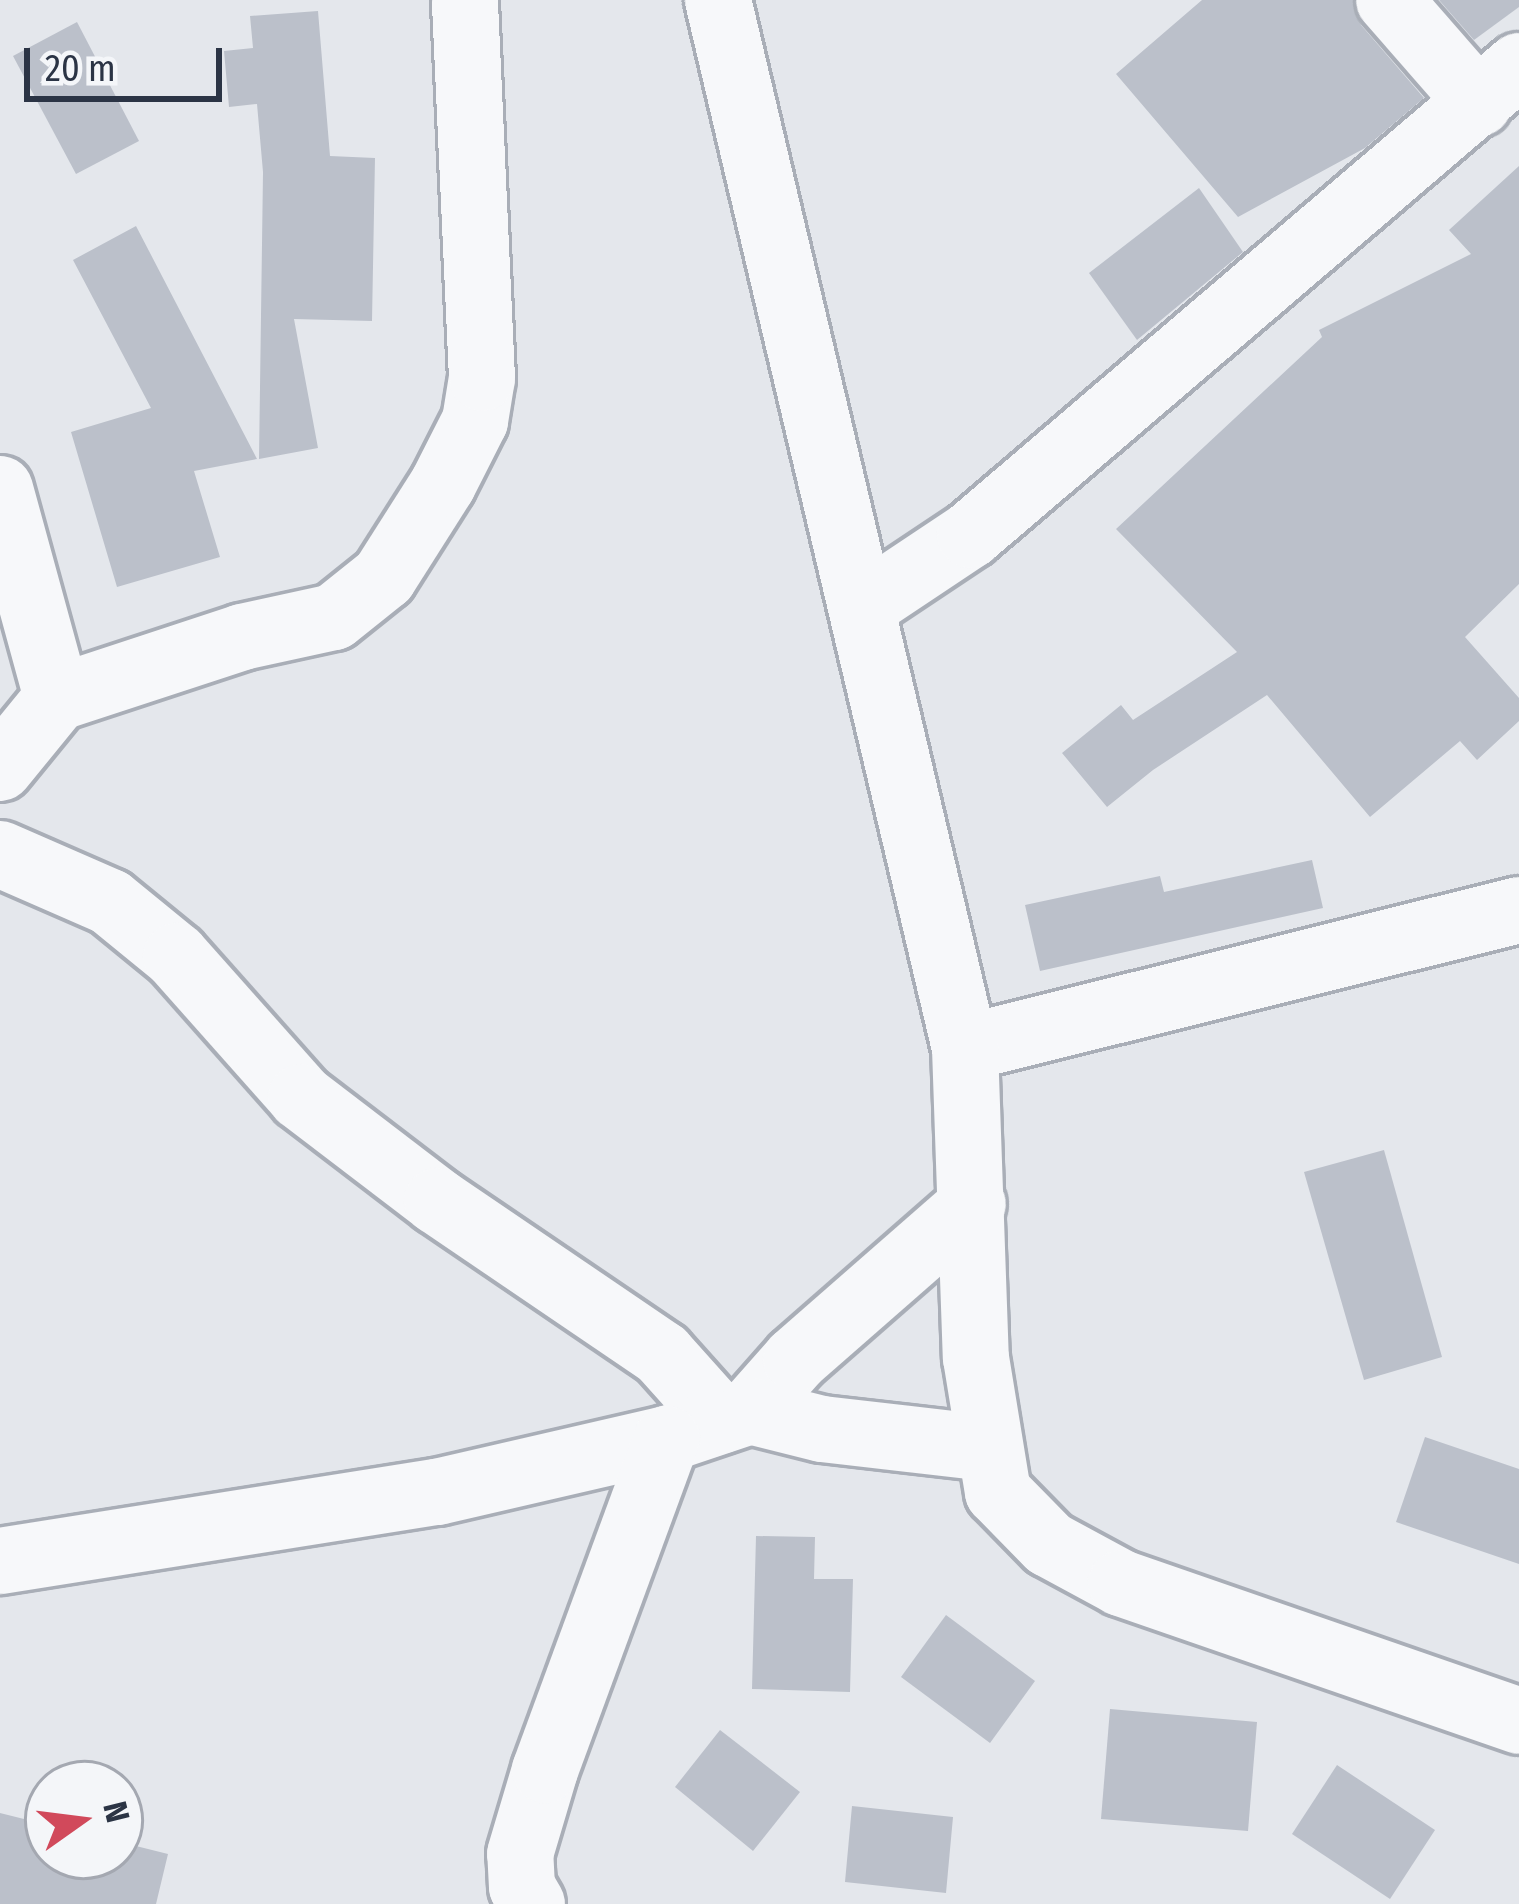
<!DOCTYPE html>
<html>
<head>
<meta charset="utf-8">
<style>
  body { margin:0 }
  #map { position:relative; width:1519px; height:1904px; overflow:hidden; background:#e4e7ec; font-family:"Fira Sans Condensed",sans-serif }
  div>[style] { position:absolute }
  .building>* { inset:0; background:#bbc0ca }
  .roads { filter:drop-shadow(3px 0 #a9aeb7) drop-shadow(-3px 0 #a9aeb7) drop-shadow(0 3px #a9aeb7) drop-shadow(0 -3px #a9aeb7) }
  .minor>* { height:66px; margin:-33px; padding:0 33px; transform-origin:33px; border-radius:33px; background:#f7f8fa }
  .tertiary>* { height:66px; margin:-33px; padding:0 33px; transform-origin:33px; border-radius:33px; background:#f7f8fa }
  span { translate:-50% -50%; white-space:nowrap; text-align:center; line-height:1.15; -webkit-text-stroke:10px #f4f6f9; paint-order:stroke }
  .north { position:absolute; left:24px; top:1760px; width:120px; height:120px; box-sizing:border-box; background:#f4f6f9; border:3px solid #a4a8b1; border-radius:50%; rotate:76deg; font-size:33px; font-weight:700; line-height:48px; text-align:center; color:#2b3445 }
  .north::after { content:''; display:block; margin:auto; width:42px; height:54px; background:#d1495b; clip-path:polygon(50% 0,100% 100%,50% 72%,0 100%) }
  .scale { position:absolute; left:24px; top:48px; width:198px; height:54px; box-sizing:border-box; border:6px solid #2b3445; border-top:0; padding-left:15px; font-size:36px; line-height:42px; white-space:nowrap; color:#2b3445; -webkit-text-stroke:9px #f4f6f9; paint-order:stroke }
</style>
</head>
<body>
<div id="map">
  <div class="building">
    <div style="clip-path:polygon(1202px 0,1353px 0,1361px 25px,1424px 98px,1365px 148px,1238px 217px,1116px 74px)"></div>
    <div style="clip-path:polygon(1439px 0,1519px 0,1519px 7px,1474px 40px)"></div>
    <div style="clip-path:polygon(318px 11px,330px 156px,375px 158px,372px 321px,294px 319px,318px 448px,259px 459px,263px 172px,257px 104px,229px 107px,224px 51px,253px 48px,250px 16px)"></div>
    <div style="clip-path:polygon(77px 22px,139px 141px,76px 174px,13px 56px)"></div>
    <div style="clip-path:polygon(1519px 166px,1519px 584px,1465px 637px,1519px 698px,1519px 721px,1477px 760px,1460px 741px,1370px 817px,1267px 695px,1153px 770px,1107px 807px,1062px 753px,1121px 705px,1133px 720px,1237px 652px,1116px 529px,1322px 337px,1319px 330px,1471px 254px,1449px 230px)"></div>
    <div style="clip-path:polygon(1199px 188px,1243px 252px,1137px 340px,1089px 273px)"></div>
    <div style="clip-path:polygon(136px 226px,257px 459px,194px 471px,220px 557px,117px 587px,71px 432px,151px 408px,73px 260px)"></div>
    <div style="clip-path:polygon(1312px 860px,1323px 908px,1040px 971px,1025px 905px,1160px 876px,1164px 892px)"></div>
    <div style="clip-path:polygon(1384px 1150px,1442px 1357px,1364px 1380px,1304px 1172px)"></div>
    <div style="clip-path:polygon(1425px 1437px,1519px 1469px,1519px 1564px,1396px 1522px)"></div>
    <div style="clip-path:polygon(756px 1536px,815px 1537px,814px 1579px,853px 1579px,850px 1692px,752px 1689px)"></div>
    <div style="clip-path:polygon(946px 1615px,1035px 1681px,990px 1743px,901px 1677px)"></div>
    <div style="clip-path:polygon(1110px 1709px,1257px 1722px,1248px 1831px,1101px 1819px)"></div>
    <div style="clip-path:polygon(720px 1730px,800px 1792px,753px 1851px,675px 1787px)"></div>
    <div style="clip-path:polygon(1337px 1765px,1435px 1830px,1390px 1899px,1292px 1834px)"></div>
    <div style="clip-path:polygon(852px 1806px,953px 1817px,946px 1893px,845px 1882px)"></div>
    <div style="clip-path:polygon(0 1813px,48px 1825px,48px 1856px,120px 1856px,120px 1842px,168px 1854px,156px 1904px,0 1904px)"></div>
  </div>
  <div class="roads">
    <div class="minor">
      <div style="left:1389px;top:0;width:137px;rotate:48.9deg"></div>
      <div style="left:0;top:489px;width:217px;rotate:74.7deg"></div>
      <div style="left:862px;top:607px;width:130px;rotate:-33.7deg"></div>
      <div style="left:970px;top:535px;width:722px;rotate:-40.51deg"></div>
      <div style="left:0;top:768px;width:90px;rotate:-50.8deg"></div>
      <div style="left:57px;top:698px;width:195px;rotate:-18.2deg"></div>
      <div style="left:242px;top:637px;width:94px;rotate:-12.3deg"></div>
      <div style="left:334px;top:617px;width:64px;rotate:-38.7deg"></div>
      <div style="left:384px;top:577px;width:110px;rotate:-57.6deg"></div>
      <div style="left:443px;top:484px;width:71px;rotate:-63.1deg"></div>
      <div style="left:475px;top:421px;width:44px;rotate:-80.8deg"></div>
      <div style="left:482px;top:378px;width:378px;rotate:-92.6deg"></div>
      <div style="left:0;top:854px;width:120px;rotate:23.6deg"></div>
      <div style="left:110px;top:902px;width:85px;rotate:39.3deg"></div>
      <div style="left:176px;top:956px;width:188px;rotate:48.4deg"></div>
      <div style="left:301px;top:1097px;width:171px;rotate:37.4deg"></div>
      <div style="left:437px;top:1201px;width:272px;rotate:34.2deg"></div>
      <div style="left:662px;top:1354px;width:89px;rotate:48.2deg"></div>
      <div style="left:965px;top:1048px;width:571px;rotate:-13.99deg"></div>
      <div style="left:750px;top:1411px;width:69px;rotate:-48.5deg"></div>
      <div style="left:796px;top:1359px;width:235px;rotate:-41.2deg"></div>
      <div style="left:0;top:1561px;width:442px;rotate:-9deg"></div>
      <div style="left:437px;top:1492px;width:236px;rotate:-13deg"></div>
      <div style="left:667px;top:1439px;width:88px;rotate:-18.6deg"></div>
      <div style="left:750px;top:1411px;width:74px;rotate:14deg"></div>
      <div style="left:822px;top:1429px;width:166px;rotate:6.6deg"></div>
      <div style="left:532px;top:1904px;width:20px;rotate:-120deg"></div>
      <div style="left:522px;top:1887px;width:33px;rotate:-93deg"></div>
      <div style="left:520px;top:1854px;width:88px;rotate:-73.4deg"></div>
      <div style="left:545px;top:1770px;width:353px;rotate:-69.8deg"></div>
    </div>
    <div class="tertiary">
      <div style="left:718px;top:0;width:1077px;rotate:76.74deg"></div>
      <div style="left:965px;top:1048px;width:310px;rotate:88deg"></div>
      <div style="left:976px;top:1358px;width:136px;rotate:80.7deg"></div>
      <div style="left:998px;top:1492px;width:73px;rotate:45.6deg"></div>
      <div style="left:1049px;top:1544px;width:82px;rotate:28.4deg"></div>
      <div style="left:1121px;top:1583px;width:421px;rotate:19.1deg"></div>
    </div>
  </div>
  <div class="north">N</div>
  <div class="scale">20 m</div>
</div>
</body>
</html>
